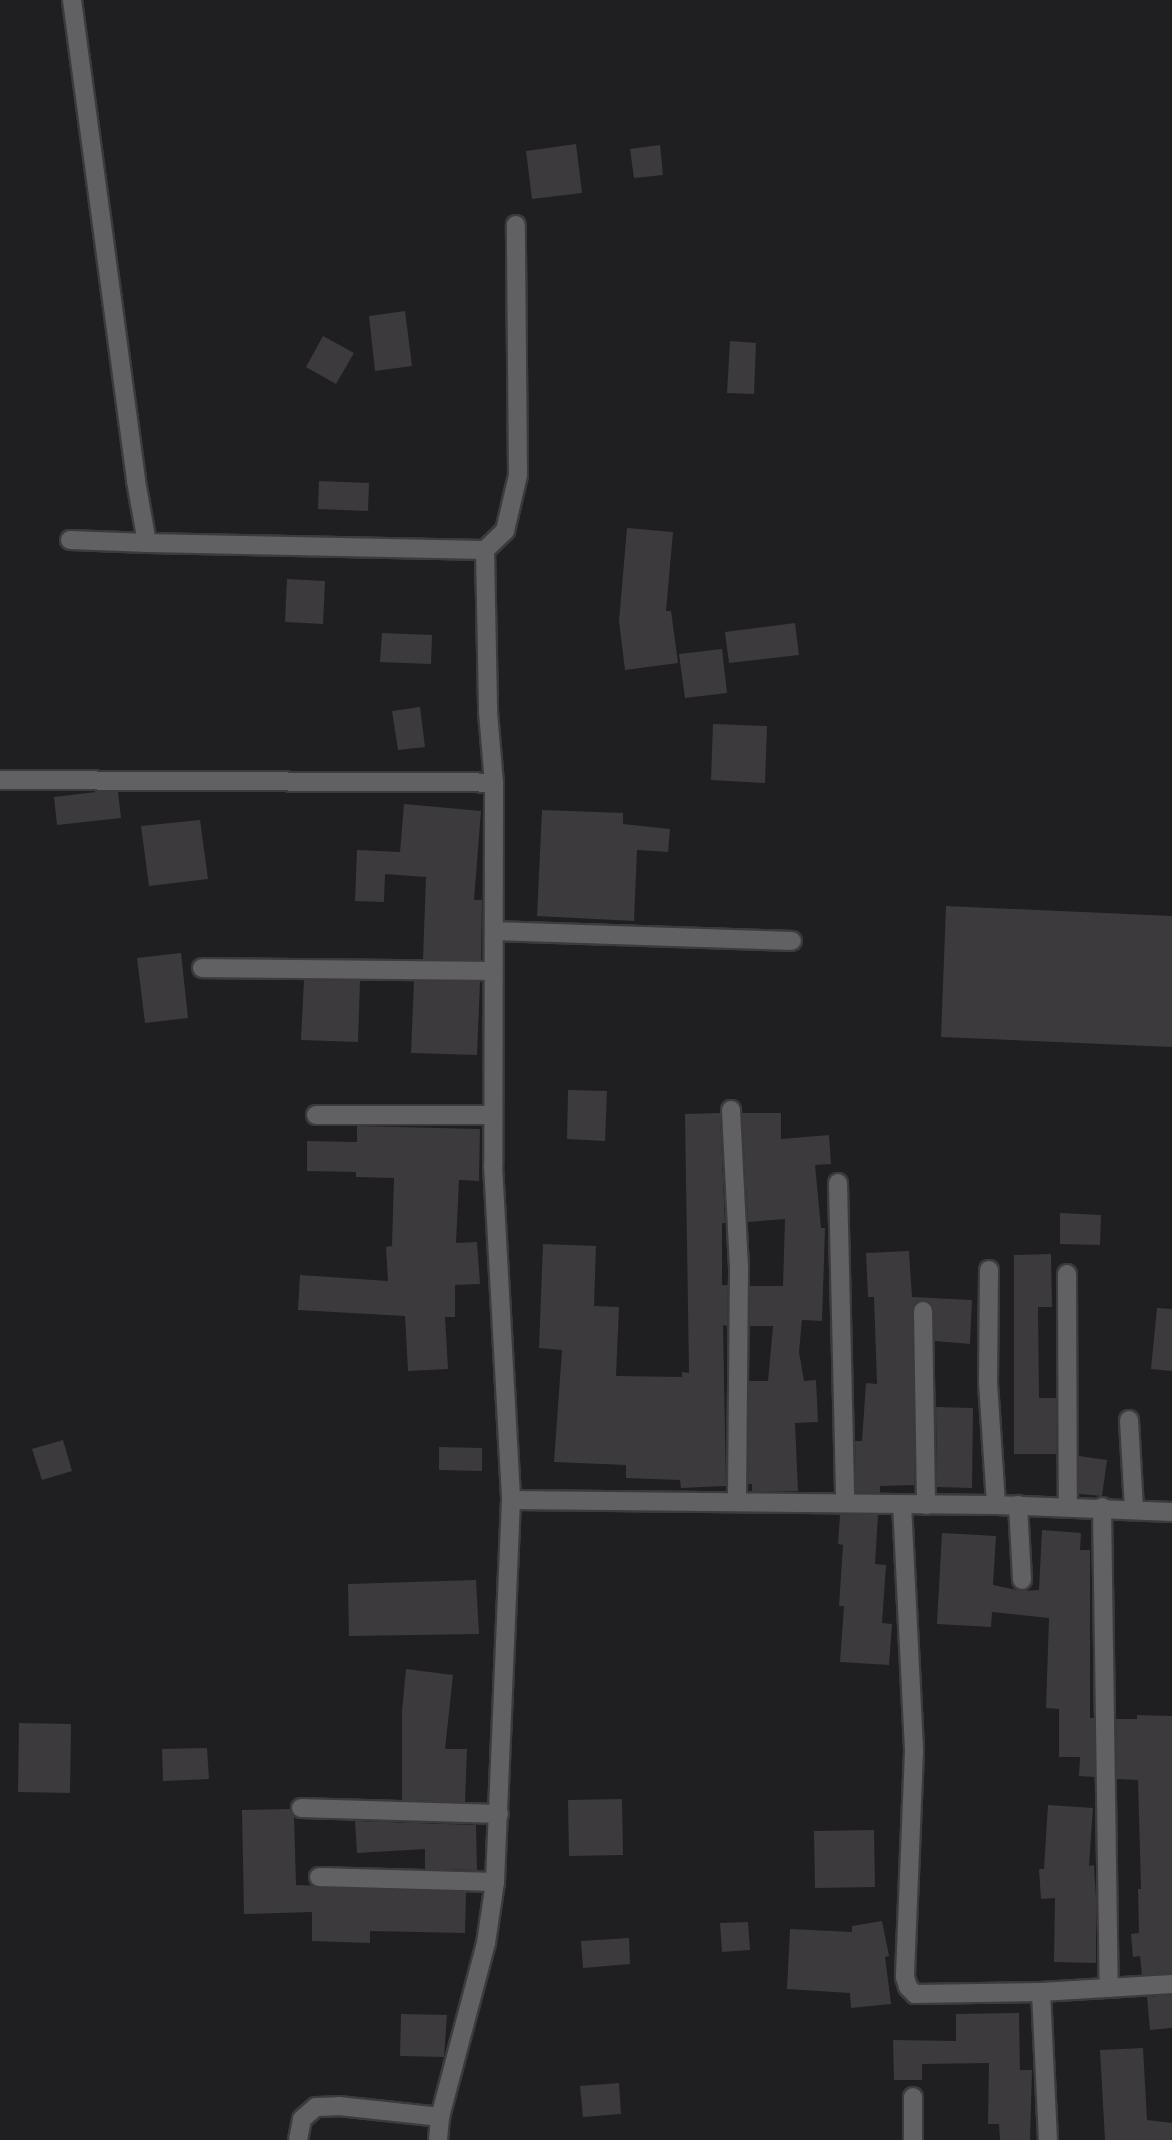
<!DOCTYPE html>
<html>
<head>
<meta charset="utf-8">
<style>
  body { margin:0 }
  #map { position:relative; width:1172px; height:2140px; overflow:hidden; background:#1f1e20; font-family:"Archivo Narrow",sans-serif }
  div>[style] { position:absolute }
  .building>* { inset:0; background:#3c3a3d }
  .roads { filter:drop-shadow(2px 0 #3b3a3c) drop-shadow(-2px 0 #3b3a3c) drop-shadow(0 2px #3b3a3c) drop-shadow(0 -2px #3b3a3c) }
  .minor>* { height:18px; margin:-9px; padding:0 9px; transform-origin:9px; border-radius:9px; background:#616063 }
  span { translate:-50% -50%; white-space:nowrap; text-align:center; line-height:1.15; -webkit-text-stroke:6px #090809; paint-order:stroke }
</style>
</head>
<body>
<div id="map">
  <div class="building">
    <div style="clip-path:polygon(576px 144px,582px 193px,532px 199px,526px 151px)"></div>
    <div style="clip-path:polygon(660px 145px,663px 175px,634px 178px,630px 149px)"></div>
    <div style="clip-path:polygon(405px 311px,412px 366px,375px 371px,369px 316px)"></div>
    <div style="clip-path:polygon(323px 336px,354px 353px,336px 384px,306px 367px)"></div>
    <div style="clip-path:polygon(730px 341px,756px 343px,754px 394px,727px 393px)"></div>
    <div style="clip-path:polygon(319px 481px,369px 483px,368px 511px,318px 509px)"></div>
    <div style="clip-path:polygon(627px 528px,673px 532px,666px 611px,671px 611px,678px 663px,625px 670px,619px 621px)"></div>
    <div style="clip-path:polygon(287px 579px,325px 581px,323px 624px,285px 622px)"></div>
    <div style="clip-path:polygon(795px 623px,799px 655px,729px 663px,725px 632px)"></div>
    <div style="clip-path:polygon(382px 633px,432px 635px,431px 664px,380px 662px)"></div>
    <div style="clip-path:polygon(722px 649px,727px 693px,685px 698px,679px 654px)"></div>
    <div style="clip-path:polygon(420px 707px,425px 747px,398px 750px,392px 711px)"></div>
    <div style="clip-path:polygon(713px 724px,767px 726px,765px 783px,711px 780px)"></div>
    <div style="clip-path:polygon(96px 792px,118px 792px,121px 818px,57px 825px,54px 797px)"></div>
    <div style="clip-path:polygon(404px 804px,481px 811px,474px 900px,482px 900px,481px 960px,423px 959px,426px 877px,385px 874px,384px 902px,355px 901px,357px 850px,400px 852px)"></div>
    <div style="clip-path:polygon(542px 810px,623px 813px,623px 824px,670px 829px,668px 852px,637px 850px,634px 921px,537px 916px)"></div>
    <div style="clip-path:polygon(200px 820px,208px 879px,149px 886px,141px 826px)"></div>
    <div style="clip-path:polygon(946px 906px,1172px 916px,1172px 1047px,941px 1037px)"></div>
    <div style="clip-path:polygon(181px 953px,188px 1018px,145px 1023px,137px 958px)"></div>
    <div style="clip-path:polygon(304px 980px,360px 981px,358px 1042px,301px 1040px)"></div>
    <div style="clip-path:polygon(414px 981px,480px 982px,477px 1055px,411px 1053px)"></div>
    <div style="clip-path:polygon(568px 1090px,607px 1091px,605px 1141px,567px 1139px)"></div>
    <div style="clip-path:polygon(720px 1113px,725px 1223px,722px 1223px,722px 1285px,728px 1285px,727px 1326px,723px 1325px,726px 1486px,681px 1488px,680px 1480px,626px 1478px,626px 1465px,554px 1462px,562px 1350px,539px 1348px,543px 1244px,596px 1246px,594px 1306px,619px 1307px,616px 1376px,682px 1377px,682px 1372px,689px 1373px,685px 1114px)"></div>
    <div style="clip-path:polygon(742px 1113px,781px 1113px,781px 1139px,829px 1135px,831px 1164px,815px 1165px,821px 1228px,825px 1228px,822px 1321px,802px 1320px,799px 1352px,804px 1381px,816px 1380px,818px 1422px,795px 1423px,798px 1491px,752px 1491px,752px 1484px,748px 1484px,749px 1381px,768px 1381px,773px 1326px,750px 1326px,750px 1286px,783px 1286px,785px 1219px,748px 1222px)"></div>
    <div style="clip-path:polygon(357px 1126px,480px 1129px,479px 1181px,459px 1180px,456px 1243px,477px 1242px,480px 1284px,455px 1285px,455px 1317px,445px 1317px,448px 1369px,408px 1371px,405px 1316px,298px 1310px,300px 1275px,388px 1281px,386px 1247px,392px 1246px,394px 1178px,356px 1177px,356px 1172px,307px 1171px,307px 1141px,357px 1142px)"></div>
    <div style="clip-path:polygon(1060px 1213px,1101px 1215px,1100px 1245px,1060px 1244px)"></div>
    <div style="clip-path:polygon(909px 1251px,912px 1297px,972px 1300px,970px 1344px,935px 1341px,933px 1306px,923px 1300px,914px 1305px,914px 1485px,880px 1486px,880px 1493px,856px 1492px,855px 1441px,862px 1441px,866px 1383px,877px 1384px,874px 1297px,868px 1297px,866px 1253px)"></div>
    <div style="clip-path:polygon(1051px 1254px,1052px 1307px,1038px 1307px,1039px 1398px,1056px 1398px,1056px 1454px,1014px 1454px,1014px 1255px)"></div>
    <div style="clip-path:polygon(1157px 1308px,1172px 1309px,1172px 1371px,1151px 1369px)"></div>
    <div style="clip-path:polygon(936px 1407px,973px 1408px,972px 1488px,937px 1487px)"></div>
    <div style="clip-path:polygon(63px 1440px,72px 1471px,42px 1480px,32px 1449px)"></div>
    <div style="clip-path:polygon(439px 1447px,482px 1448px,482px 1471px,439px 1470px)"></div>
    <div style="clip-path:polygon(1079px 1456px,1107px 1460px,1102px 1496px,1079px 1494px)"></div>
    <div style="clip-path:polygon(840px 1515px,878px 1515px,875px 1564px,886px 1565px,882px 1623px,892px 1624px,889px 1665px,840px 1662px,844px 1606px,839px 1606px,843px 1545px,838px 1544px)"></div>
    <div style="clip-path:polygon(1042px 1530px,1081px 1533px,1080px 1550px,1090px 1550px,1090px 1718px,1094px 1718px,1095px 1777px,1079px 1776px,1080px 1757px,1059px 1757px,1059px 1709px,1046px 1708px,1049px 1618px,992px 1612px,991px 1627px,937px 1624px,942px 1533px,996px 1536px,993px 1585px,1022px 1591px,1039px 1590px)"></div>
    <div style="clip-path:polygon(476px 1580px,479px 1634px,349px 1636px,348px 1584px)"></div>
    <div style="clip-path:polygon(406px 1669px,453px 1675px,445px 1749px,467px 1749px,465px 1802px,402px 1800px,402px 1711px)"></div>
    <div style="clip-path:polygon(1137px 1715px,1172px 1716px,1172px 1973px,1142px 1975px,1140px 1956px,1133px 1957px,1131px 1934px,1139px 1933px,1138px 1889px,1141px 1889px,1138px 1780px,1117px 1779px,1116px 1719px,1137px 1719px)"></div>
    <div style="clip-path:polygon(19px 1723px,71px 1724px,70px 1793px,18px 1792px)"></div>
    <div style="clip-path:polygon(207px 1748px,209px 1779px,163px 1781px,162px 1749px)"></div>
    <div style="clip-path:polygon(622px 1799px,623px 1855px,569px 1856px,568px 1800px)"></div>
    <div style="clip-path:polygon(1048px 1805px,1093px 1808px,1089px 1866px,1094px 1865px,1096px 1898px,1096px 1963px,1054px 1962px,1055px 1898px,1041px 1899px,1039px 1869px,1044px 1869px)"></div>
    <div style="clip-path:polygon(290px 1809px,294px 1817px,296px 1885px,466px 1892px,465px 1933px,370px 1931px,370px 1943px,312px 1941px,312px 1912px,244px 1914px,242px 1810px)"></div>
    <div style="clip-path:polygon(355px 1821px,476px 1825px,477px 1870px,425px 1869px,425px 1849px,357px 1853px)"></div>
    <div style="clip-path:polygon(874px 1830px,875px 1887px,815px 1888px,814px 1831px)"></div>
    <div style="clip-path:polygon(882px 1921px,889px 1956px,885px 1957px,891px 2004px,851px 2008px,850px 1993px,787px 1989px,790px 1929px,852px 1932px,852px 1926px)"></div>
    <div style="clip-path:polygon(748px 1922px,750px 1950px,722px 1952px,720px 1923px)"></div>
    <div style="clip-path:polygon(629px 1938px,630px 1964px,583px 1968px,581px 1941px)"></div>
    <div style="clip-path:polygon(1172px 1995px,1172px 2028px,1150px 2030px,1147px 1997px)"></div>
    <div style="clip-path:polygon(1019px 2013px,1020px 2070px,1032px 2070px,1030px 2140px,1000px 2140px,999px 2124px,988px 2124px,989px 2063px,922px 2064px,922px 2080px,894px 2080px,893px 2040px,956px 2041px,956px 2014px)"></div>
    <div style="clip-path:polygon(401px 2014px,447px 2015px,444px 2057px,400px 2056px)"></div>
    <div style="clip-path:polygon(1143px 2048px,1147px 2120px,1172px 2123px,1172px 2140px,1105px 2140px,1100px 2050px)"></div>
    <div style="clip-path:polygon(619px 2083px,621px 2114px,583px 2117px,580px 2086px)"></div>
  </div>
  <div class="roads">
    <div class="minor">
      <div style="left:72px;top:0;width:485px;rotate:82.4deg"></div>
      <div style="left:136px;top:481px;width:63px;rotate:79.9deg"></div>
      <div style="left:147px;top:543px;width:338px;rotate:1.2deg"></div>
      <div style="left:485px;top:550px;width:162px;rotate:88.9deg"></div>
      <div style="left:488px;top:712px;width:71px;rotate:85.2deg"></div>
      <div style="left:494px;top:783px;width:382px;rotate:90.1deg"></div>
      <div style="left:493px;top:1165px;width:335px;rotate:86.9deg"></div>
      <div style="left:511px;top:1500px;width:382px;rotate:92.4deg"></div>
      <div style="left:495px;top:1882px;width:62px;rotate:98.4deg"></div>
      <div style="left:486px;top:1943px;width:180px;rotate:104.8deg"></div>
      <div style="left:440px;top:2117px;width:23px;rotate:95deg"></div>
      <div style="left:70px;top:540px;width:77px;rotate:2.2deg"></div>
      <div style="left:485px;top:550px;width:28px;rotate:-44deg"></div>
      <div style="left:505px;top:531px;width:57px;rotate:-76.9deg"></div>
      <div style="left:518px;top:475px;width:250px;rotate:-90.5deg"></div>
      <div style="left:0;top:780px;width:494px;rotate:0.3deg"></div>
      <div style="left:495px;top:931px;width:297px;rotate:1.9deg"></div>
      <div style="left:202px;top:968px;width:289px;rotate:0.6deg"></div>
      <div style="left:731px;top:1110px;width:159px;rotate:87.1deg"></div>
      <div style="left:739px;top:1269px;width:233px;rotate:90.5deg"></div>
      <div style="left:316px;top:1115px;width:176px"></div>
      <div style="left:838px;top:1183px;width:320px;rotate:88.7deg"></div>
      <div style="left:989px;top:1270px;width:113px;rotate:90.5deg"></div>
      <div style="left:988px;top:1383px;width:122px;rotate:86.2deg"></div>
      <div style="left:1067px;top:1274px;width:233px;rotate:89.8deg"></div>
      <div style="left:923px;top:1311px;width:194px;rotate:89.1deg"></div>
      <div style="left:1129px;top:1420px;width:89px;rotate:86.8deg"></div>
      <div style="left:511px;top:1500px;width:485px;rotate:0.6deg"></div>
      <div style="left:996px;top:1505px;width:176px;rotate:2.3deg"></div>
      <div style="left:902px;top:1504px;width:247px;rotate:87.2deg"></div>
      <div style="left:914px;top:1751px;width:226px;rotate:92.3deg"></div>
      <div style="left:905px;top:1977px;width:10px;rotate:73deg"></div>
      <div style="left:908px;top:1987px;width:10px;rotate:45deg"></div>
      <div style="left:915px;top:1994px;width:126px;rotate:-0.9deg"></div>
      <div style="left:1041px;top:1992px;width:131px;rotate:-3.5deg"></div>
      <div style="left:1018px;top:1505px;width:75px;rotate:86.9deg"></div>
      <div style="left:1102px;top:1507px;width:481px;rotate:89.2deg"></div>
      <div style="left:301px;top:1808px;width:198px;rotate:1.7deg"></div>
      <div style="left:319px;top:1877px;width:176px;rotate:1.6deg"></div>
      <div style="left:1041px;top:1992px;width:148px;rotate:87.3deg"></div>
      <div style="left:913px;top:2097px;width:43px;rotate:90deg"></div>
      <div style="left:298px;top:2140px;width:21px;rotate:-79deg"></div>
      <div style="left:302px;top:2119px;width:18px;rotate:-41deg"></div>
      <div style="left:316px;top:2107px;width:23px;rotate:-2deg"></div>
      <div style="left:339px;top:2106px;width:102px;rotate:6.2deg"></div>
    </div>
  </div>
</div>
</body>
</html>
